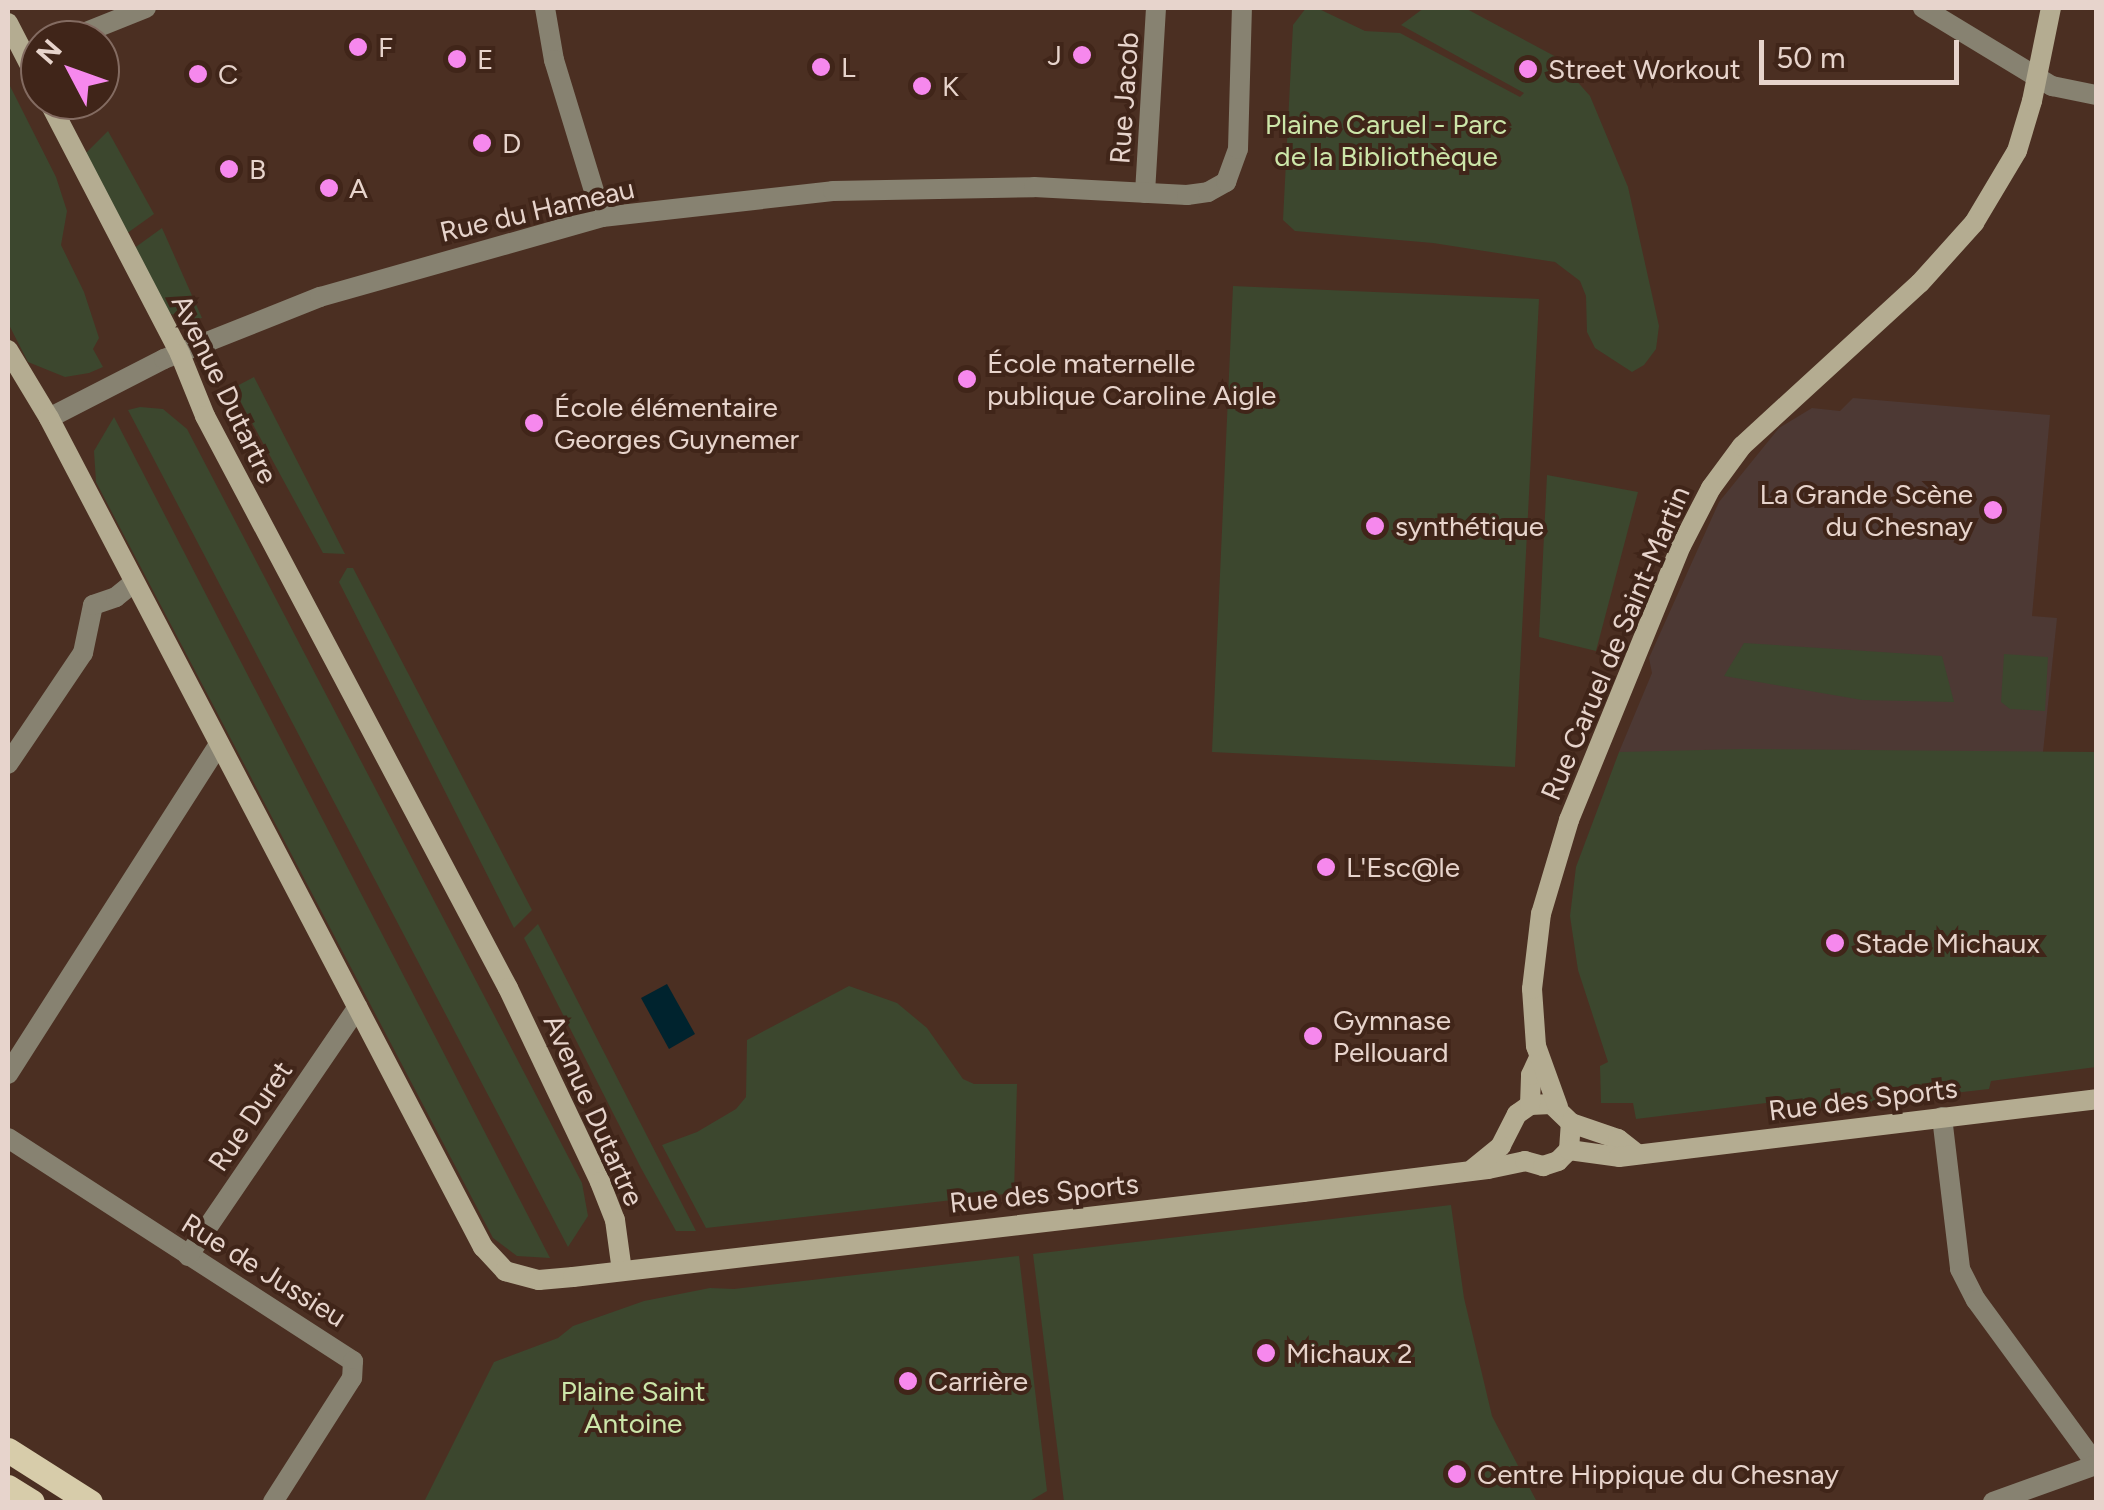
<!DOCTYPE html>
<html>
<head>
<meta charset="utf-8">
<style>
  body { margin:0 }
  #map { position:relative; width:2104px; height:1510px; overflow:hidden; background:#4b2f22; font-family:Figtree,sans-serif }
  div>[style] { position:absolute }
  .commercial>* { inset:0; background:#4d3934 }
  .green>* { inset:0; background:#3c472e }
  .water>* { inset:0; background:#00232e }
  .street>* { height:20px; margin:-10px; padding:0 10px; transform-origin:10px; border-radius:10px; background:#878271 }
  .secondary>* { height:20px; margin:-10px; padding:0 10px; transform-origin:10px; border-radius:10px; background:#b4ac91 }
  .primary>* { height:25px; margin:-12.5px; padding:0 12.5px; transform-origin:12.5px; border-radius:12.5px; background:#d7ccaa }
  .dots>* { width:28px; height:28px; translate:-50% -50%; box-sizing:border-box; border:5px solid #402519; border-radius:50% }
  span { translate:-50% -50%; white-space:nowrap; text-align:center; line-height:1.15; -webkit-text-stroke:8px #402519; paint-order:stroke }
  .poi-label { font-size:28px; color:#e7d4cc }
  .left { translate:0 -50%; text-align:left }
  .right { translate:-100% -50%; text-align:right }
  .street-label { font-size:28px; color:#e7d4cc }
  .park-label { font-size:28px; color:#cce6a9 }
  .frame { position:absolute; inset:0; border:10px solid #e7d4cc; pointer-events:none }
  .north { position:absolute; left:20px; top:20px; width:100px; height:100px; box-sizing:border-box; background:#402519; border:2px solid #836b61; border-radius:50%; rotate:311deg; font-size:28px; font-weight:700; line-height:40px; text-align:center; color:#e7d4cc }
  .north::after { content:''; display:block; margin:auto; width:35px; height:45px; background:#f688ed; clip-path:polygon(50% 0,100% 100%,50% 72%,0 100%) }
  .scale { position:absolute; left:1759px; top:40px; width:200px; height:45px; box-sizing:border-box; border:5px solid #e7d4cc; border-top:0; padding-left:12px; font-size:30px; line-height:35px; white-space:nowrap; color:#e7d4cc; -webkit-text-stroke:8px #402519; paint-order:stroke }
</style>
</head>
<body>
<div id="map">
  <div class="commercial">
    <div style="clip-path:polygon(1853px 398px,2050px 415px,2032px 616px,2057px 618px,2043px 752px,1619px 752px,1652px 673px,1649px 658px,1719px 502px,1779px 428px,1812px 408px,1840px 411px)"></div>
  </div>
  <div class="green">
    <div style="clip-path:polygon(1306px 8px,1317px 8px,1365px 31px,1400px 33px,1520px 97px,1524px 93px,1401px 25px,1424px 8px,1465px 8px,1560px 59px,1547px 72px,1560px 62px,1590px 96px,1628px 187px,1659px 326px,1656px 349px,1644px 365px,1632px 372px,1595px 348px,1587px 332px,1586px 296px,1580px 281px,1555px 262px,1433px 243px,1295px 231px,1283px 220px,1293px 25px)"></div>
    <div style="clip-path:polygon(8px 82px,56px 177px,67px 211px,61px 245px,84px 292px,99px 338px,93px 349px,103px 367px,89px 373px,65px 377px,28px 362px,8px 323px)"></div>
    <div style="clip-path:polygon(108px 131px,154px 214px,126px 234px,83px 156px)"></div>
    <div style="clip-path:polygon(162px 228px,202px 318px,184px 321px,164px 310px,133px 249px)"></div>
    <div style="clip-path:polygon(1233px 286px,1539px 299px,1515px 767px,1212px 752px)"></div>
    <div style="clip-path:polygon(254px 377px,345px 554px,323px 553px,233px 388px)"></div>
    <div style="clip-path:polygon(140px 407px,163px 409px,187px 429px,582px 1183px,588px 1216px,568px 1247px,128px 410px)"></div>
    <div style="clip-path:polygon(114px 417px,550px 1258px,517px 1256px,493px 1238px,96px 482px,94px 451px)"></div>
    <div style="clip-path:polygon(1547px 475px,1638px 492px,1596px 651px,1539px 637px)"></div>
    <div style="clip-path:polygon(347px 568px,353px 568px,532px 910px,514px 928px,339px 582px)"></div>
    <div style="clip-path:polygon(1744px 643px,1942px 656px,1954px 702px,1862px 700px,1724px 676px)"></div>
    <div style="clip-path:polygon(2004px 654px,2048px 657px,2045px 711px,2010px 709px,2001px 702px)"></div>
    <div style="clip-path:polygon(1744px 749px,2096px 752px,2096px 1067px,1991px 1081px,1989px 1089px,1770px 1114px,1766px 1103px,1636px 1119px,1633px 1103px,1601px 1103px,1600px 1066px,1608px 1062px,1578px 970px,1570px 916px,1576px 867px,1619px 752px)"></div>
    <div style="clip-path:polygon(538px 924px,696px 1231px,676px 1231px,641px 1168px,524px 938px)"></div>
    <div style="clip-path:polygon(849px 986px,897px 1003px,927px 1028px,963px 1079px,974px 1084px,1017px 1084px,1014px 1193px,706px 1228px,662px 1145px,697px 1132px,736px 1109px,746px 1097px,747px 1040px)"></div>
    <div style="clip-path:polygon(1451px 1205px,1464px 1298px,1492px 1416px,1537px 1502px,1064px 1502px,1033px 1254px)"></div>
    <div style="clip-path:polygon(1019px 1256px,1047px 1491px,1028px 1502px,424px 1502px,494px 1362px,558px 1338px,573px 1326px,644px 1301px,710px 1288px,734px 1289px)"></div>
  </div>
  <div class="water">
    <div style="clip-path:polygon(667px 984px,695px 1034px,669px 1049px,641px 998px)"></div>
  </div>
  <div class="street">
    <div style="left:545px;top:8px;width:53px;rotate:80.2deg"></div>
    <div style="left:554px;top:60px;width:164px;rotate:73deg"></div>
    <div style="left:1923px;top:8px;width:151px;rotate:31.2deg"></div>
    <div style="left:2052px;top:86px;width:45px;rotate:11.6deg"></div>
    <div style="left:66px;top:40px;width:86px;rotate:-21.8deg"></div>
    <div style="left:1145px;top:193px;width:185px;rotate:-86.6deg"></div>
    <div style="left:49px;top:418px;width:129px;rotate:-27.2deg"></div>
    <div style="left:164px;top:359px;width:168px;rotate:-21.7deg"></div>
    <div style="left:320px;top:297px;width:293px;rotate:-15.8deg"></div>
    <div style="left:602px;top:217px;width:232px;rotate:-6.4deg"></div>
    <div style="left:833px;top:191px;width:201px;rotate:-1.1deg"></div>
    <div style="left:1034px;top:187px;width:153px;rotate:3deg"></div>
    <div style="left:1187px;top:195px;width:21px;rotate:-8deg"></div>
    <div style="left:1208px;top:192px;width:21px;rotate:-29deg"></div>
    <div style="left:1226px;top:182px;width:35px;rotate:-70deg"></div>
    <div style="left:1238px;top:149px;width:141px;rotate:-88.4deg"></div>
    <div style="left:8px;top:764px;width:134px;rotate:-56deg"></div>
    <div style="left:83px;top:653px;width:49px;rotate:-78.2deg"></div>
    <div style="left:93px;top:605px;width:24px;rotate:-19deg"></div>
    <div style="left:116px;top:597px;width:21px;rotate:-39deg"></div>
    <div style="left:8px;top:1074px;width:389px;rotate:-57.4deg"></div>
    <div style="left:1942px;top:1117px;width:153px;rotate:83.2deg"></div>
    <div style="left:1960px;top:1269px;width:35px;rotate:63deg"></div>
    <div style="left:1976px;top:1300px;width:203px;rotate:53.8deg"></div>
    <div style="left:8px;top:1138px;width:411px;rotate:32.9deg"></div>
    <div style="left:353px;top:1361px;width:17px;rotate:93deg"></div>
    <div style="left:352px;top:1378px;width:147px;rotate:122.5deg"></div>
    <div style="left:188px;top:1256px;width:301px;rotate:-55.7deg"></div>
    <div style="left:1993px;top:1502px;width:109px;rotate:-19.8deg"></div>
  </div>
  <div class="secondary">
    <div style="left:8px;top:23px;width:70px;rotate:62.7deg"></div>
    <div style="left:48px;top:100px;width:286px;rotate:62.5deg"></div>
    <div style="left:180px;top:354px;width:67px;rotate:68deg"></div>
    <div style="left:205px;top:416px;width:647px;rotate:62.09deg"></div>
    <div style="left:508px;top:988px;width:215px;rotate:64.6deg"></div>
    <div style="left:600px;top:1182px;width:41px;rotate:68.5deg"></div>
    <div style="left:615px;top:1220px;width:51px;rotate:82.2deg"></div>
    <div style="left:8px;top:350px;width:79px;rotate:58.9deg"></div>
    <div style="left:49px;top:418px;width:936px;rotate:62.37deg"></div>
    <div style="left:483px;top:1247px;width:33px;rotate:47deg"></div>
    <div style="left:505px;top:1271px;width:35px;rotate:15deg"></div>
    <div style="left:539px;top:1280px;width:34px;rotate:-5deg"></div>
    <div style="left:573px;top:1277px;width:735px;rotate:-6.64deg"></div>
    <div style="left:1303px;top:1192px;width:186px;rotate:-7.1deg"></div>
    <div style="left:1488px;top:1169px;width:38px;rotate:-12deg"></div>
    <div style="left:1525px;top:1161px;width:19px;rotate:16deg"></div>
    <div style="left:1543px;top:1166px;width:16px;rotate:-18deg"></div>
    <div style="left:1558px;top:1161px;width:16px;rotate:-45deg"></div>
    <div style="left:1569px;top:1150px;width:27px;rotate:-86deg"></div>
    <div style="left:1571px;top:1123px;width:28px;rotate:-136deg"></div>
    <div style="left:1551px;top:1104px;width:21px;rotate:177deg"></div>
    <div style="left:1530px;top:1105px;width:16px;rotate:145deg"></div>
    <div style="left:1517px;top:1114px;width:36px;rotate:117deg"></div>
    <div style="left:1501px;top:1146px;width:36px;rotate:141deg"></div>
    <div style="left:1530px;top:1105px;width:30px;rotate:-88deg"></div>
    <div style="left:1531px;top:1075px;width:17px;rotate:-65deg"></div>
    <div style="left:1558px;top:1107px;width:65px;rotate:-109.8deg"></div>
    <div style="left:1536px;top:1046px;width:57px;rotate:-94deg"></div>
    <div style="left:1532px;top:989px;width:76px;rotate:-83.2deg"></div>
    <div style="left:1541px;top:914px;width:98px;rotate:-73.4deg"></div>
    <div style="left:1569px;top:820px;width:296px;rotate:-67.8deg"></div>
    <div style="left:1681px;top:546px;width:65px;rotate:-62.7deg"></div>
    <div style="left:1711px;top:488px;width:52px;rotate:-53.6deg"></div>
    <div style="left:1742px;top:446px;width:241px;rotate:-42.5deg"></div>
    <div style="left:1920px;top:283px;width:81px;rotate:-48deg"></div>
    <div style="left:1974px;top:223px;width:84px;rotate:-59.2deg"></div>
    <div style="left:2017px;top:151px;width:52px;rotate:-73.3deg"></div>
    <div style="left:2032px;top:101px;width:95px;rotate:-78.5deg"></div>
    <div style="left:1571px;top:1123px;width:50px;rotate:18.8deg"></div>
    <div style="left:1618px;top:1139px;width:23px;rotate:38deg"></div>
    <div style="left:1569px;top:1150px;width:50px;rotate:8deg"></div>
    <div style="left:1619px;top:1157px;width:481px;rotate:-6.9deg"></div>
  </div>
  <div class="primary">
    <div style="left:8px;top:1450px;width:97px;rotate:32.4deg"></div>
    <div style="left:8px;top:1487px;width:28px;rotate:32deg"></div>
  </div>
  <div class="dots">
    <div style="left:358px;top:47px;background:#f688ed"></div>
    <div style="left:1082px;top:55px;background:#f688ed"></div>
    <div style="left:457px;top:59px;background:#f688ed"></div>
    <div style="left:821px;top:67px;background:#f688ed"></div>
    <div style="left:1528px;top:69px;background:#f688ed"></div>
    <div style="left:198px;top:74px;background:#f688ed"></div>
    <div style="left:922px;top:86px;background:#f688ed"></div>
    <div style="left:482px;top:143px;background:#f688ed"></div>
    <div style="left:229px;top:169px;background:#f688ed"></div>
    <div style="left:329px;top:188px;background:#f688ed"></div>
    <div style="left:967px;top:379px;background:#f688ed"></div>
    <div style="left:534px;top:423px;background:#f688ed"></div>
    <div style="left:1993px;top:510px;background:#f688ed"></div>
    <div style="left:1375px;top:526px;background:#f688ed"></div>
    <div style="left:1326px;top:867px;background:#f688ed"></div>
    <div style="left:1835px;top:943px;background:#f688ed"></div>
    <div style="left:1313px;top:1036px;background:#f688ed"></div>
    <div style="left:1266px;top:1353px;background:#f688ed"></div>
    <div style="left:908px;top:1381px;background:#f688ed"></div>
    <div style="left:1457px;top:1474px;background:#f688ed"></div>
  </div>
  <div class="poi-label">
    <span class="left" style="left:378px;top:47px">F</span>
    <span class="right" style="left:1062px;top:55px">J</span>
    <span class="left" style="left:477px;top:59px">E</span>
    <span class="left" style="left:841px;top:67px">L</span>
    <span class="left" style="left:1548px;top:69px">Street Workout</span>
    <span class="left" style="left:218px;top:74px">C</span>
    <span class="left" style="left:942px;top:86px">K</span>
    <span class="left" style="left:502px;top:143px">D</span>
    <span class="left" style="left:249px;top:169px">B</span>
    <span class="left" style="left:349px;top:188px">A</span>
    <span class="left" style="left:987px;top:379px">École maternelle<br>publique Caroline Aigle</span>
    <span class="left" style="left:554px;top:423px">École élémentaire<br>Georges Guynemer</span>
    <span class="right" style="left:1973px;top:510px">La Grande Scène<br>du Chesnay</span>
    <span class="left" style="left:1395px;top:526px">synthétique</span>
    <span class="left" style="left:1346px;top:867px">L'Esc@le</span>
    <span class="left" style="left:1855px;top:943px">Stade Michaux</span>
    <span class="left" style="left:1333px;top:1036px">Gymnase<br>Pellouard</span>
    <span class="left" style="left:1286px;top:1353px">Michaux 2</span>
    <span class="left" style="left:928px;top:1381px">Carrière</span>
    <span class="left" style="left:1477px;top:1474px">Centre Hippique du Chesnay</span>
  </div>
  <div class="street-label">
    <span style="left:1124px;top:98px;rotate:-86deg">Rue Jacob</span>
    <span style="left:537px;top:210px;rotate:-13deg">Rue du Hameau</span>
    <span style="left:225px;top:389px;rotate:64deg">Avenue Dutartre</span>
    <span style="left:1615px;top:643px;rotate:-67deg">Rue Caruel de Saint-Martin</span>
    <span style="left:1863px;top:1099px;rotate:-7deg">Rue des Sports</span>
    <span style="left:594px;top:1110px;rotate:66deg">Avenue Dutartre</span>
    <span style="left:250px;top:1116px;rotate:-56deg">Rue Duret</span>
    <span style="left:1044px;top:1193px;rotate:-6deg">Rue des Sports</span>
    <span style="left:264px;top:1270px;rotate:32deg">Rue de Jussieu</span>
  </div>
  <div class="park-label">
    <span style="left:1386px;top:140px">Plaine Caruel - Parc<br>de la Bibliothèque</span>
    <span style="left:633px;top:1407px">Plaine Saint<br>Antoine</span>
  </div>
  <div class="frame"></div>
  <div class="north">N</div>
  <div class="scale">50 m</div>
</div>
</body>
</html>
